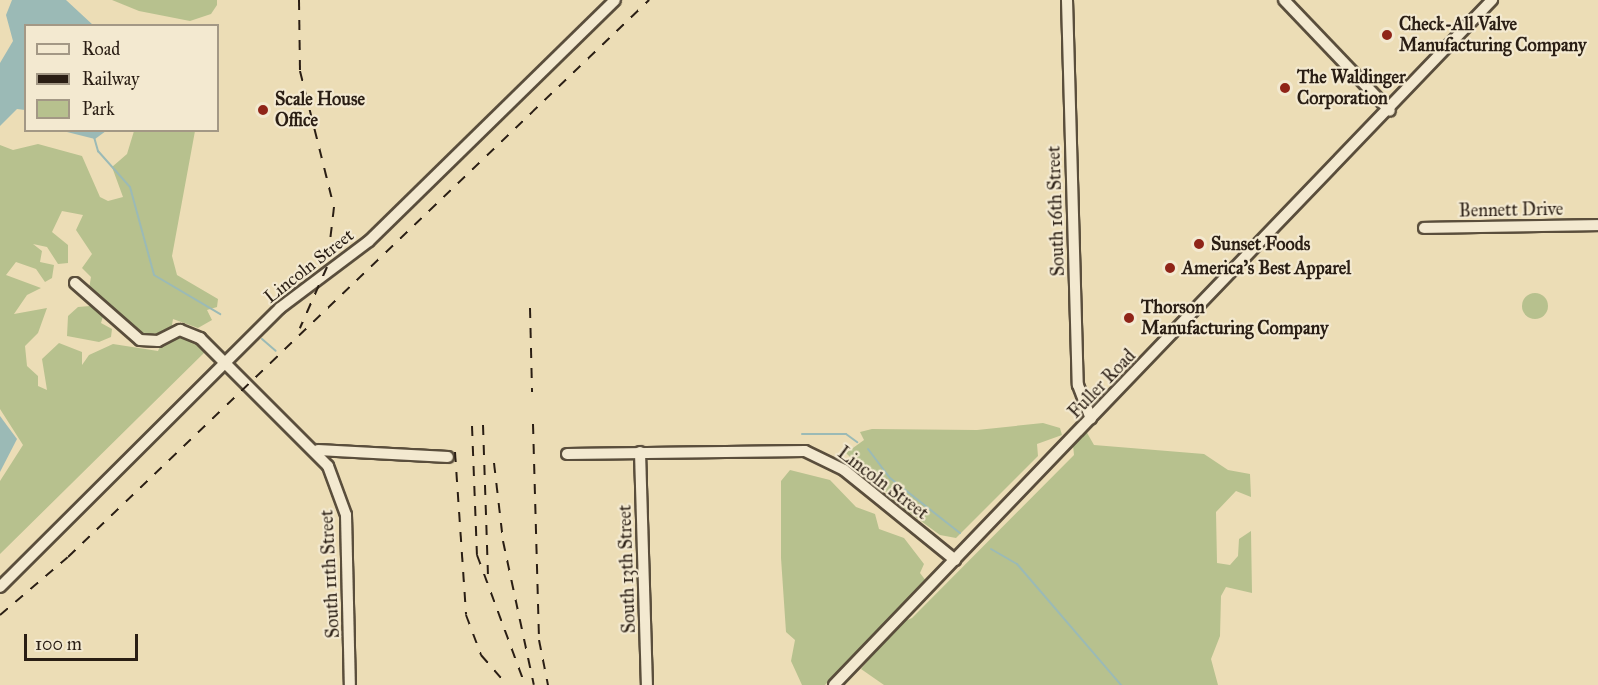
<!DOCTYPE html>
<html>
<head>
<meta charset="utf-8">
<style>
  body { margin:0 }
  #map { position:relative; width:1598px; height:685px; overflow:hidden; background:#ecddb6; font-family:"IM FELL Great Primer",serif }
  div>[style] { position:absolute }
  .green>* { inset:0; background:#b7c18e }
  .round { border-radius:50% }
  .water>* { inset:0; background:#9bbab6 }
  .stream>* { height:2px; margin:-1px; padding:0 1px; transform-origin:1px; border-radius:1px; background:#9bbab6 }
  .roads { filter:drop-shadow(2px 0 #5a4e3c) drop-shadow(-2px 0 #5a4e3c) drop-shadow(0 2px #5a4e3c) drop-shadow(0 -2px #5a4e3c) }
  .minor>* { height:10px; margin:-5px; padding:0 5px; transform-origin:5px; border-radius:5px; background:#f3e9d0 }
  .rail>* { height:2px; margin-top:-1px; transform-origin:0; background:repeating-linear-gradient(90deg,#2a1e14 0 10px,transparent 0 20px) }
  .dots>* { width:16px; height:16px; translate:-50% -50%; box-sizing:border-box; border:3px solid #f3e9d0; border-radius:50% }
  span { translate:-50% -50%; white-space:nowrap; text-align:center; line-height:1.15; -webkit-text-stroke:4.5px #f3e9d0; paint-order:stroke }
  .poi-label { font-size:18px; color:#2a1e14; font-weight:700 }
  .left { translate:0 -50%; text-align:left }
  .street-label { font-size:18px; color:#2a1e14 }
  .legend { position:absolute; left:24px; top:24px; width:195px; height:108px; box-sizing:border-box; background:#f3e9d0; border:2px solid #a39885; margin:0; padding:8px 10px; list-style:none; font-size:18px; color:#2a1e14 }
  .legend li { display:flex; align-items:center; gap:12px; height:30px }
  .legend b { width:30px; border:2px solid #a39885 }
  .scale { position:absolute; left:24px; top:634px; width:114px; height:27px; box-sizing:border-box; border:3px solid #2a1e14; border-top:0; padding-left:8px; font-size:18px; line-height:21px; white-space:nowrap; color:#2a1e14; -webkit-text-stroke:4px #f3e9d0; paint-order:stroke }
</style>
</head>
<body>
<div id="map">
  <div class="green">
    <div style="clip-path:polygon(112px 0,217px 0,217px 5px,211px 14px,190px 21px,139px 11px)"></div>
    <div style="clip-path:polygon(134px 131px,195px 131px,172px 256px,177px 275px,218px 299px,217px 307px,207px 310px,212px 320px,198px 328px,173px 319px,171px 331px,142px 336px,89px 289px,91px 277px,82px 268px,92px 254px,76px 230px,83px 215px,62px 211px,52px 232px,68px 245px,68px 263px,58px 264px,47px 247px,33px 244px,42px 251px,40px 262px,54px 265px,52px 278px,45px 282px,36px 269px,16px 262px,6px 275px,41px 288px,27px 295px,14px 314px,47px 308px,38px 333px,25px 346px,27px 366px,38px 376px,38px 386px,47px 390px,42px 359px,59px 343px,82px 352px,82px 365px,89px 355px,113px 344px,158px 351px,161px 344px,181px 333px,209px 348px,0 554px,0 481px,23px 445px,0 409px,0 145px,13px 150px,38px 144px,82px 156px,100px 197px,108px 201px,123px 197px,112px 167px,127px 154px)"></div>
    <div class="round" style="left:1522px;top:293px;width:26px;height:26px"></div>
    <div style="clip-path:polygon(90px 306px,104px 313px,101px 323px,112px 329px,111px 337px,99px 342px,67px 336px,68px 316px,78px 307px)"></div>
    <div style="clip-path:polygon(1043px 423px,1060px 428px,1062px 435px,1037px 444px,1038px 456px,956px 538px,940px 535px,899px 505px,846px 453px,864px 440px,860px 432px,872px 429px,977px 430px)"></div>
    <div style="clip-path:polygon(1086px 431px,1094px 445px,1204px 454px,1228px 470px,1250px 474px,1251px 497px,1236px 491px,1216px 512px,1217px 563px,1230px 565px,1238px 556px,1239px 539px,1251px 531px,1252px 593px,1226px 587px,1221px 596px,1220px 636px,1211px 659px,1218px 685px,884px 685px,861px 669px,898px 624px,912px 618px,1074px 455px,1073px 445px)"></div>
    <div style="clip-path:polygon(790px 470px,830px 480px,856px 507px,875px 514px,879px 529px,904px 538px,924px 564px,920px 573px,926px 581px,825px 685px,802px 685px,791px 661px,795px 640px,786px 632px,781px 558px,781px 481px)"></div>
  </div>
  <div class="water">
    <div style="clip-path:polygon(12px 0,66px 0,93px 25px,26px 26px,25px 110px,17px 109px,0 126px,0 63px,13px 41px,6px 15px)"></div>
    <div style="clip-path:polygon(63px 131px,106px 131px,95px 139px)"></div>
    <div style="clip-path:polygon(0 416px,17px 439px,0 472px)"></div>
  </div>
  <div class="stream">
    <div style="left:94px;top:137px;width:15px;rotate:74deg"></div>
    <div style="left:98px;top:151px;width:48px;rotate:48.4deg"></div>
    <div style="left:130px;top:187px;width:91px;rotate:74.7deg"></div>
    <div style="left:154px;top:275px;width:77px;rotate:30.6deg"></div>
    <div style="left:262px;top:339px;width:18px;rotate:41deg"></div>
    <div style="left:802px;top:434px;width:44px"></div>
    <div style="left:846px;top:434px;width:14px;rotate:36deg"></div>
    <div style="left:868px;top:449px;width:36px;rotate:53deg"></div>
    <div style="left:890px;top:478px;width:89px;rotate:38.2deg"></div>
    <div style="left:991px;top:549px;width:30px;rotate:30deg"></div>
    <div style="left:1017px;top:564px;width:160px;rotate:49.3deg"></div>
  </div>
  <div class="roads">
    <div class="minor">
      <div style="left:1067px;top:0;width:385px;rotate:88.4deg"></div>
      <div style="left:1078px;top:385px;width:36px;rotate:69deg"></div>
      <div style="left:1284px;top:0;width:153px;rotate:46.3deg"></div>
      <div style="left:1424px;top:228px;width:174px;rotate:-1deg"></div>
      <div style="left:75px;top:283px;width:86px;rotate:41.2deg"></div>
      <div style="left:140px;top:340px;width:18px;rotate:3deg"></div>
      <div style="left:158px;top:341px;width:25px;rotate:-27deg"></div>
      <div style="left:180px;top:330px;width:22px;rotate:22deg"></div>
      <div style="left:200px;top:338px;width:181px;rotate:45deg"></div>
      <div style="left:328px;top:466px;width:52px;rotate:69.8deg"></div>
      <div style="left:346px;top:515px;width:170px;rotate:88.7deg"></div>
      <div style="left:318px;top:450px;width:130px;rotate:3.1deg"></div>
      <div style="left:640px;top:452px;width:233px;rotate:88.3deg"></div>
      <div style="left:567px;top:454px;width:238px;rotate:-0.7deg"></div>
      <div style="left:805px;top:451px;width:43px;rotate:26deg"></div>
      <div style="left:844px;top:470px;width:143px;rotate:39deg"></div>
      <div style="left:0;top:587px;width:395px;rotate:-44.9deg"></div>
      <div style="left:280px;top:308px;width:111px;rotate:-37deg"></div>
      <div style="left:369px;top:241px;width:344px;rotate:-44.4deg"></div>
      <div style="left:834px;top:685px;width:950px;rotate:-46.15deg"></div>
    </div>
  </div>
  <div class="rail">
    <div style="left:299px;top:0;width:71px;rotate:89.2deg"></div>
    <div style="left:300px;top:71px;width:140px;rotate:76deg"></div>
    <div style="left:334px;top:207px;width:60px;rotate:96.7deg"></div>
    <div style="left:327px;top:267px;width:67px;rotate:113.9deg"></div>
    <div style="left:530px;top:308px;width:84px;rotate:88.6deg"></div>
    <div style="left:533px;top:424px;width:216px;rotate:88.4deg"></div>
    <div style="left:539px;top:640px;width:46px;rotate:78.7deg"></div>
    <div style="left:483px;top:425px;width:149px;rotate:88.1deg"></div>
    <div style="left:472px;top:426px;width:129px;rotate:87.8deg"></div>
    <div style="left:477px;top:555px;width:139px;rotate:69.7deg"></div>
    <div style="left:455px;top:452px;width:163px;rotate:86.1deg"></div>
    <div style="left:466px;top:615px;width:43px;rotate:69.4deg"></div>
    <div style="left:481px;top:655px;width:40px;rotate:49deg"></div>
    <div style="left:494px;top:463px;width:79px;rotate:83.4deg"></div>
    <div style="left:503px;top:541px;width:147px;rotate:77.9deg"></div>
    <div style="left:0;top:615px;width:89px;rotate:-40.5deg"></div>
    <div style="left:68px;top:557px;width:805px;rotate:-43.79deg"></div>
  </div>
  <div class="dots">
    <div style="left:1387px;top:35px;background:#8f2418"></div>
    <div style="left:1285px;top:88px;background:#8f2418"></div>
    <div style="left:263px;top:110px;background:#8f2418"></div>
    <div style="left:1199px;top:244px;background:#8f2418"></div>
    <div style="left:1170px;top:268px;background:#8f2418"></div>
    <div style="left:1129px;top:318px;background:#8f2418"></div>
  </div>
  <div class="poi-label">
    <span class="left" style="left:1399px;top:35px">Check-All Valve<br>Manufacturing Company</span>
    <span class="left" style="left:1297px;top:88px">The Waldinger<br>Corporation</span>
    <span class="left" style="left:275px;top:110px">Scale House<br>Office</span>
    <span class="left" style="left:1211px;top:244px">Sunset Foods</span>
    <span class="left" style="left:1182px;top:268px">America's Best Apparel</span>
    <span class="left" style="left:1141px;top:318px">Thorson<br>Manufacturing Company</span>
  </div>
  <div class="street-label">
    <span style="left:1511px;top:210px;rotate:-1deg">Bennett Drive</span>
    <span style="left:1056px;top:211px;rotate:-92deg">South 16th Street</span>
    <span style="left:309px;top:266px;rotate:-38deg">Lincoln Street</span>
    <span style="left:1102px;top:384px;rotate:-46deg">Fuller Road</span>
    <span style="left:883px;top:483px;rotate:37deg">Lincoln Street</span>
    <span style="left:627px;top:569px;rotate:-92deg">South 13th Street</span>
    <span style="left:330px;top:574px;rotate:-93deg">South 11th Street</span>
  </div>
  <ul class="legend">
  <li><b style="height:8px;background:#f3e9d0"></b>Road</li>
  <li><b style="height:8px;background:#2a1e14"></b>Railway</li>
  <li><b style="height:16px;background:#b7c18e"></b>Park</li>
  </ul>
  <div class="scale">100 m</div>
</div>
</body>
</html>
